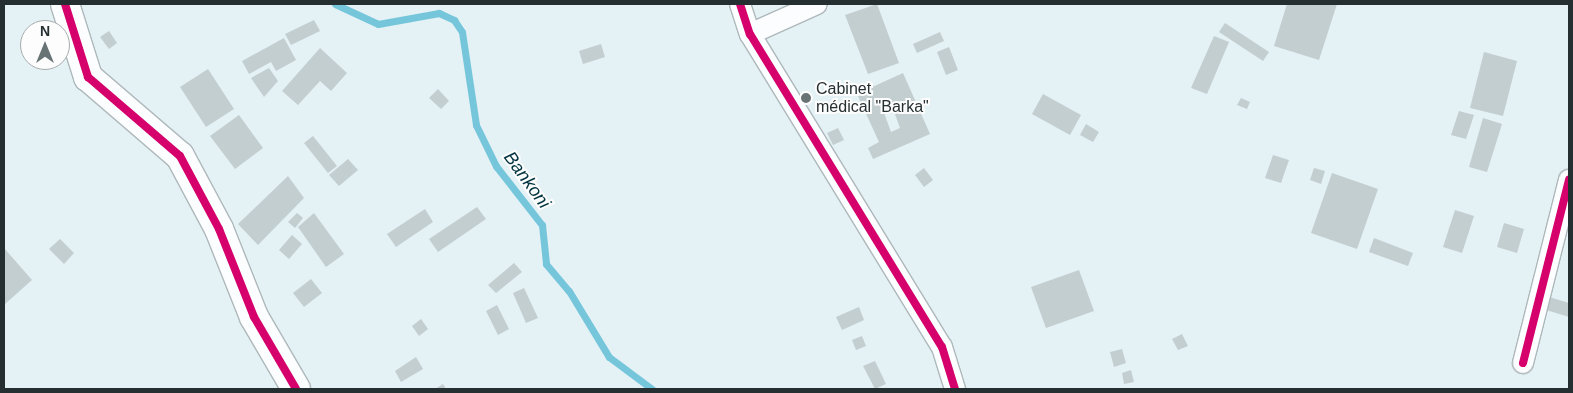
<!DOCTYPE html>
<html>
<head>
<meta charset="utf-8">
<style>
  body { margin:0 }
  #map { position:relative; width:1573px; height:393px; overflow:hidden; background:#e4f1f5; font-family:Helvetica,sans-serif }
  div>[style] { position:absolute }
  .stream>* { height:7px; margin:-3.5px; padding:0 3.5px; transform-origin:3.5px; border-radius:3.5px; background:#76c6db }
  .building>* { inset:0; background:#c3ced1 }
  .roads { filter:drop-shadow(1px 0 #aeb8bb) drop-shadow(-1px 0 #aeb8bb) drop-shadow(0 1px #aeb8bb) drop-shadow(0 -1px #aeb8bb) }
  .street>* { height:20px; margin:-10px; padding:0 10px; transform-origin:10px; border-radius:10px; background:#fbfdfe }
  .secondary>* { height:28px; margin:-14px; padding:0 14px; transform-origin:14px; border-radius:14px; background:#fbfdfe }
  .cycleway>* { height:8px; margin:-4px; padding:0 4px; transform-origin:4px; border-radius:4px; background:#d6006c }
  .dots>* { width:14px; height:14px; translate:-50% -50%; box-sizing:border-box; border:2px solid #fdfdfd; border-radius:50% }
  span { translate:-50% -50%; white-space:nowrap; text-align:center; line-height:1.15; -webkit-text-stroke:4px #fdfdfd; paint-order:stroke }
  .poi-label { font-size:16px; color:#252f32 }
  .left { translate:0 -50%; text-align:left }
  .water-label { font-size:18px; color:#003440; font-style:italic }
  .frame { position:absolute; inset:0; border:5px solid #252f32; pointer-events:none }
  .north { position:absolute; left:20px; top:20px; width:50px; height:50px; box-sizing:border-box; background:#fdfdfd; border:1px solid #a7abac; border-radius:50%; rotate:0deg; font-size:14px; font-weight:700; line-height:20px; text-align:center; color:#252f32 }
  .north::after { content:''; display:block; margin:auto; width:18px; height:22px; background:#687376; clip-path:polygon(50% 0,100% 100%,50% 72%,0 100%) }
</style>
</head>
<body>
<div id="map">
  <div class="stream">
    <div style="left:335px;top:4px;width:47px;rotate:24.9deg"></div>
    <div style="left:378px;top:24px;width:62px;rotate:-10.2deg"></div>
    <div style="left:439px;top:13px;width:17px;rotate:25deg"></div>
    <div style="left:454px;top:20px;width:14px;rotate:56deg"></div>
    <div style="left:462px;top:32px;width:94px;rotate:81.4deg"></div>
    <div style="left:476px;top:125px;width:46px;rotate:64deg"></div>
    <div style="left:496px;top:166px;width:75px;rotate:52.1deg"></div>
    <div style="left:542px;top:225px;width:39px;rotate:84deg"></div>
    <div style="left:546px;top:264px;width:35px;rotate:50deg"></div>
    <div style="left:569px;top:291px;width:77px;rotate:58.8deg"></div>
    <div style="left:609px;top:357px;width:54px;rotate:36.7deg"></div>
  </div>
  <div class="building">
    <div style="clip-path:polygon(877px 4px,899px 63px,868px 74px,845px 15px)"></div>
    <div style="clip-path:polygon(1287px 4px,1337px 4px,1319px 60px,1274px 46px)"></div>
    <div style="clip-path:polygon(314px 20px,320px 31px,291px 45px,285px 34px)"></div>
    <div style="clip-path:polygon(1225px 23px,1269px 52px,1263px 61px,1219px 32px)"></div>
    <div style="clip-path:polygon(109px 31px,117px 43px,109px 49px,100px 37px)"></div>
    <div style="clip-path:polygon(940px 32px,944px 41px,917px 53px,913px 44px)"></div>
    <div style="clip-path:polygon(1214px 36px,1229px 42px,1207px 94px,1191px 88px)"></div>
    <div style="clip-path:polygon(284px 38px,296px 60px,276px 71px,271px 62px,249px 74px,242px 61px)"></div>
    <div style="clip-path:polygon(601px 44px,605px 57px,583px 64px,579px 51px)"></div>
    <div style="clip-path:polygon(949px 47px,958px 70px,946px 75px,937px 52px)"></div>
    <div style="clip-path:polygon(320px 48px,347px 73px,331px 91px,320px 81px,298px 105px,282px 91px)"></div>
    <div style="clip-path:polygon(1484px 52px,1517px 61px,1503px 116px,1470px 108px)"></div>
    <div style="clip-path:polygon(269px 68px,278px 81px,264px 97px,251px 78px)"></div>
    <div style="clip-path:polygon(208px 69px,234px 109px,206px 127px,180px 87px)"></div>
    <div style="clip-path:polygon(evenodd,903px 73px,930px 134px,873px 159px,868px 148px,879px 142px,857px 94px,903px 73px,892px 106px,900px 128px,891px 132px,883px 110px,892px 106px)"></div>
    <div style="clip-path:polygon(438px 89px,449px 101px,441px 109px,429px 98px)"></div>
    <div style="clip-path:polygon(1043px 94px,1081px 115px,1070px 135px,1032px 114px)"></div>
    <div style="clip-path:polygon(1241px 98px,1250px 102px,1247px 109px,1237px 105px)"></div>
    <div style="clip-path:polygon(1459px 111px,1474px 115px,1466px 139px,1451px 135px)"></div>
    <div style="clip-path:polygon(239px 115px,263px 148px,235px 169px,210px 136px)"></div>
    <div style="clip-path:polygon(1483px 118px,1502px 124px,1487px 172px,1469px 167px)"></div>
    <div style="clip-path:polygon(1086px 124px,1099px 132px,1093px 142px,1080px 135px)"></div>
    <div style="clip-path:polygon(838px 128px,844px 140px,833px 145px,827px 133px)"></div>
    <div style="clip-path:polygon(313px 136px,337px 166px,328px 173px,304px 143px)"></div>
    <div style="clip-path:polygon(1273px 155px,1289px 160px,1281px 183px,1265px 178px)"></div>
    <div style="clip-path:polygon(348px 159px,358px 170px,339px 186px,329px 175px)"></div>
    <div style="clip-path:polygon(924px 168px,933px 180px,924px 187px,915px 175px)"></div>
    <div style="clip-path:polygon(1314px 168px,1325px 171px,1321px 184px,1310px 180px)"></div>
    <div style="clip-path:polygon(1332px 173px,1378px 189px,1357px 249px,1311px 233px)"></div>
    <div style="clip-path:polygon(288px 176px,304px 198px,258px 245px,238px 224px)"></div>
    <div style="clip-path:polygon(477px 207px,486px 219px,438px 252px,429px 239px)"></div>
    <div style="clip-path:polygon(425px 209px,433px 222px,396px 247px,387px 234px)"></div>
    <div style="clip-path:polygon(1455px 210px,1474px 216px,1462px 253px,1443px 247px)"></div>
    <div style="clip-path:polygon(297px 213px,303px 218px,295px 228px,288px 222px)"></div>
    <div style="clip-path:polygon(314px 213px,344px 254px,326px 267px,298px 227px)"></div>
    <div style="clip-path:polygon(1504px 223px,1524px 229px,1517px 253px,1497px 247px)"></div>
    <div style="clip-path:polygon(292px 235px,302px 244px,289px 259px,279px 250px)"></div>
    <div style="clip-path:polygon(1374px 238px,1413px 253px,1408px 266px,1369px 252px)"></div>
    <div style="clip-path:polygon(60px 239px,74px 253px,64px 264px,49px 249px)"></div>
    <div style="clip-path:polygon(4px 248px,32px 280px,5px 304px,4px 303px)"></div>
    <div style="clip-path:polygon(514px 263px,522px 272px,496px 293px,488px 285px)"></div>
    <div style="clip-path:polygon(1079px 270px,1094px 311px,1046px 328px,1031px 287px)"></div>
    <div style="clip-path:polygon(311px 279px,322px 293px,304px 307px,293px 293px)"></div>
    <div style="clip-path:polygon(524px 288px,538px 318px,526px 323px,513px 293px)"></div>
    <div style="clip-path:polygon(1546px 296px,1569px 303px,1569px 317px,1543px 309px)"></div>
    <div style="clip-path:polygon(497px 305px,509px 329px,498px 335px,486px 311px)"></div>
    <div style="clip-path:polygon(859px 307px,864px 320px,842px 330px,836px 317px)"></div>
    <div style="clip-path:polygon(421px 319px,428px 329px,419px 336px,412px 326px)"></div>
    <div style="clip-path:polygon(1182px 334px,1188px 346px,1178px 350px,1172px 339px)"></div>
    <div style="clip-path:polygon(862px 336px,866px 346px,856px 350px,852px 340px)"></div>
    <div style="clip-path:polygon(1122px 349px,1126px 363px,1114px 367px,1110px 352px)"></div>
    <div style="clip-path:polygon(416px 357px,423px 369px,401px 382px,395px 371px)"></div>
    <div style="clip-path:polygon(875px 361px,886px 384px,875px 389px,863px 366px)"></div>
    <div style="clip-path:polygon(1131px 370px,1134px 382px,1124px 384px,1122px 373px)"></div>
    <div style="clip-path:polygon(443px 384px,446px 389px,435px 389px)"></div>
  </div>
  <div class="roads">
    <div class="street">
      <div style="left:740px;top:4px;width:32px;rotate:72deg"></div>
      <div style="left:750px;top:34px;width:367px;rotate:58.5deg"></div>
      <div style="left:942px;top:347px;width:44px;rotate:72.8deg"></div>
      <div style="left:750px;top:34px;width:73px;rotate:-24.1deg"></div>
      <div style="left:1523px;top:363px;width:189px;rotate:-75.9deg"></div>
    </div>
    <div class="secondary">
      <div style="left:65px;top:4px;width:77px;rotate:72.5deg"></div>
      <div style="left:88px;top:77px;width:121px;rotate:40.7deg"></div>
      <div style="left:180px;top:156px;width:83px;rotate:61.9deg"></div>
      <div style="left:219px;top:229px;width:95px;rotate:68.3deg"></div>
      <div style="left:254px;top:317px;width:83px;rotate:59.7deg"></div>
    </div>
  </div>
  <div class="cycleway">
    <div style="left:65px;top:4px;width:77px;rotate:72.5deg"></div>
    <div style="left:88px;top:77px;width:121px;rotate:40.7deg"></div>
    <div style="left:180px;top:156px;width:83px;rotate:61.9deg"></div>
    <div style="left:219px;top:229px;width:95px;rotate:68.3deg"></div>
    <div style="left:254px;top:317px;width:83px;rotate:59.7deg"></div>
    <div style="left:740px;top:4px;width:32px;rotate:72deg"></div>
    <div style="left:750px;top:34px;width:367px;rotate:58.5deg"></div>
    <div style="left:942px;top:347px;width:44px;rotate:72.8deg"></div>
    <div style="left:1523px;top:363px;width:189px;rotate:-75.9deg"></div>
  </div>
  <div class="dots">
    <div style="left:806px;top:98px;background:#687376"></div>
  </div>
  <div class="poi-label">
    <span class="left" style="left:816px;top:98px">Cabinet<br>médical "Barka"</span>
  </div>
  <div class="water-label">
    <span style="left:527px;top:180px;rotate:54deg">Bankoni</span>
  </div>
  <div class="frame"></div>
  <div class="north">N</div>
</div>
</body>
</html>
